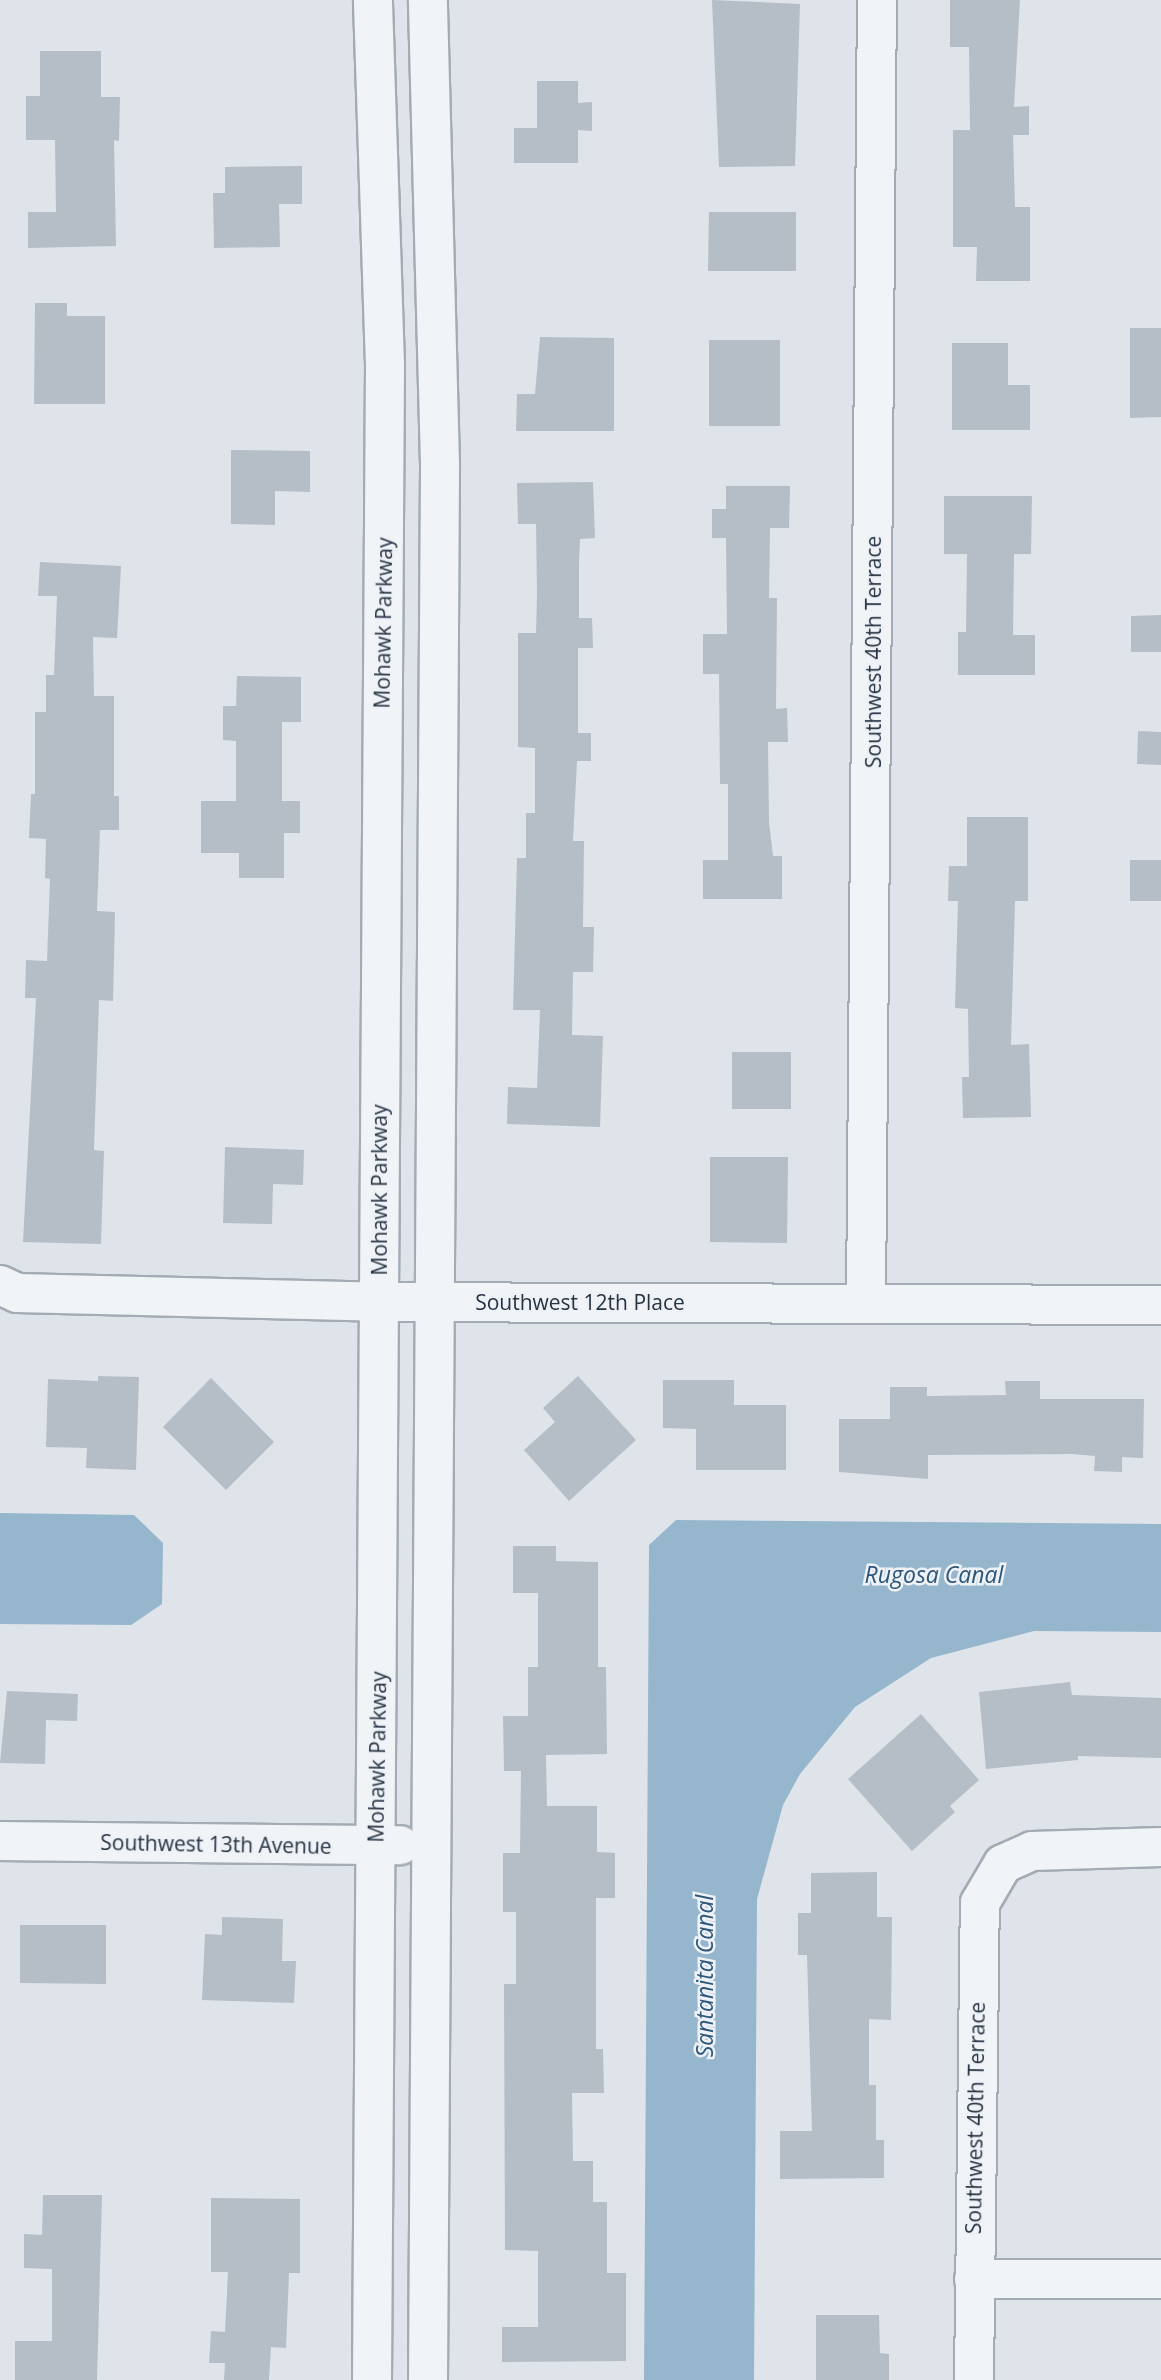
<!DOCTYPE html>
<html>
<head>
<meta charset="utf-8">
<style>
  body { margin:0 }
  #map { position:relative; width:1161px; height:2380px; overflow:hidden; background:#dee4e9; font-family:"Open Sans",sans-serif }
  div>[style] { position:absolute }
  .water>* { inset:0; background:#95b6cd }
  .building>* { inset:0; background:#b5bdc7 }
  .roads { filter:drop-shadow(2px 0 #a3abb4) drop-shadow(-2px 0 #a3abb4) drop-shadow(0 2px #a3abb4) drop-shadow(0 -2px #a3abb4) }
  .minor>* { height:38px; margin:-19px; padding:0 19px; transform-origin:19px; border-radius:19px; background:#f1f4f7 }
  span { translate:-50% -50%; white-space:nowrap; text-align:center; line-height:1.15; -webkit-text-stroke:5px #eef2f7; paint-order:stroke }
  .street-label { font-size:21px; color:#263342 }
  .water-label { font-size:23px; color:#2c567a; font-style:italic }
</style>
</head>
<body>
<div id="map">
  <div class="water">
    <div style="clip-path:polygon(0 1513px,134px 1515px,163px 1543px,162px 1604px,131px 1625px,0 1624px)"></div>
    <div style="clip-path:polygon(676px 1520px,1161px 1524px,1161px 1632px,1034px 1631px,931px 1658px,855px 1707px,800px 1774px,783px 1805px,757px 1899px,754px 2380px,644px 2380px,649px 1545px)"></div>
  </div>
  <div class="building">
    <div style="clip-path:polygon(712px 0,800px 4px,795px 166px,719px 167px)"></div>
    <div style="clip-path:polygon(950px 0,1020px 0,1014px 107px,1029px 106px,1029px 135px,1013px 135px,1015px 207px,1030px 207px,1030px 281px,976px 281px,977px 247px,953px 247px,953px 130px,970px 130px,969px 47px,950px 47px)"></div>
    <div style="clip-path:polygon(40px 51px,101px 51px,101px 97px,120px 97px,119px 141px,114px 140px,116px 246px,28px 248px,28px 212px,56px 212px,55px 140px,26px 140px,26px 96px,40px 96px)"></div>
    <div style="clip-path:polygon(537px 81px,578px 81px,578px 103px,592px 102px,592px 131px,578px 130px,578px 163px,514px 163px,514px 128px,537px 128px)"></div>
    <div style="clip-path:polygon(302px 166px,302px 204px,279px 204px,280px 247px,214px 248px,213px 193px,225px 193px,225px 167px)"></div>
    <div style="clip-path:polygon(709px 212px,796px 212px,796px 271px,708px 271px)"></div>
    <div style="clip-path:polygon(35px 303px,67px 303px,67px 316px,105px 316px,105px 404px,34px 404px)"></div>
    <div style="clip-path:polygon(1130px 328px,1161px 328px,1161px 417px,1130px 418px)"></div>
    <div style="clip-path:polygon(540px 337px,614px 338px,614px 431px,516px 431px,517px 394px,535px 394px)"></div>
    <div style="clip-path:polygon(709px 340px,780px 340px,780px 426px,709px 426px)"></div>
    <div style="clip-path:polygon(952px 343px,1008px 343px,1008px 385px,1030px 385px,1030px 430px,952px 430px)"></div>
    <div style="clip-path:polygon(231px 450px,310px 451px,310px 492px,275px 491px,275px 525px,231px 524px)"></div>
    <div style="clip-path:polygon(593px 482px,595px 538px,580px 539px,579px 562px,579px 618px,592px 618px,593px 648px,578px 648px,578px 733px,591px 733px,591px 761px,577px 761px,573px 841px,584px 841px,583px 927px,594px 927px,593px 972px,573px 972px,572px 1035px,603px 1036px,600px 1127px,507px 1124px,508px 1087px,537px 1088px,540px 1010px,513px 1010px,517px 858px,526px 858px,526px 813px,535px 813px,535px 748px,518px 747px,518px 633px,536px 633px,537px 595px,536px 524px,518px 524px,517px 483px)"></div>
    <div style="clip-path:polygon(726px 486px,790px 486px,789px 528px,770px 528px,769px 598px,777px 598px,776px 709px,787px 708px,788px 742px,768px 742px,769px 822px,773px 856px,782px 856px,782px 899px,703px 899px,703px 860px,728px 860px,728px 784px,720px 784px,719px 674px,703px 674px,703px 634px,727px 634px,726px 538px,712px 538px,712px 509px,726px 509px)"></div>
    <div style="clip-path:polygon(944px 496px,1032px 496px,1031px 554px,1014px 554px,1013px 635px,1035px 635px,1035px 675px,958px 675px,958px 632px,966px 632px,967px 554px,944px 554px)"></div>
    <div style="clip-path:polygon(40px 562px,121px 566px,117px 638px,93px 637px,94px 696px,114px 696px,114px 796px,119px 796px,119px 830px,100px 830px,97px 911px,115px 912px,113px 1001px,99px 1000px,94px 1150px,104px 1151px,101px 1244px,23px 1242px,36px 998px,25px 998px,26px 960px,47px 961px,50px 879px,45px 878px,46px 839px,29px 838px,31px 794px,35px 794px,35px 712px,46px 712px,46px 675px,54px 675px,57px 596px,38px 596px)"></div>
    <div style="clip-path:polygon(1161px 615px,1161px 652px,1131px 652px,1131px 616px)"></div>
    <div style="clip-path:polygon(237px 676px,301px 677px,301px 722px,282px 722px,282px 801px,300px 801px,300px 833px,284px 833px,284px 878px,239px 878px,239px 853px,201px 853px,201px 801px,236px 801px,236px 741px,223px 740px,223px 706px,236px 706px)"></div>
    <div style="clip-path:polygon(1138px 731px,1161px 732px,1161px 765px,1137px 764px)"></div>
    <div style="clip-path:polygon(967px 817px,1028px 817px,1028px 901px,1015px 901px,1011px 1045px,1029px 1044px,1031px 1117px,963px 1118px,962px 1077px,969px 1077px,968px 1009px,955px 1008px,958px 901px,948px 901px,949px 866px,967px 866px)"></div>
    <div style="clip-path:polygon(1130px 860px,1161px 860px,1161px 901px,1130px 901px)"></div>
    <div style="clip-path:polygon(732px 1052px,791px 1052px,791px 1109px,732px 1109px)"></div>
    <div style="clip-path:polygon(225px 1147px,304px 1150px,303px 1185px,273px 1184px,272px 1224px,223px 1223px)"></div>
    <div style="clip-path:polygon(710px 1157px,788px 1157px,787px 1243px,710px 1242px)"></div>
    <div style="clip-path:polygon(98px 1376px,139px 1377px,136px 1470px,86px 1468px,87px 1448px,46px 1447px,48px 1379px,98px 1381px)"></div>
    <div style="clip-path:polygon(578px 1376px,636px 1440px,569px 1501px,524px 1450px,555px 1422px,543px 1408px)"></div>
    <div style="clip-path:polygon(211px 1378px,274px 1442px,226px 1490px,163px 1427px)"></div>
    <div style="clip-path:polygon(663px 1380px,734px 1380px,734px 1405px,786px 1405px,786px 1470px,696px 1470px,696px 1429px,663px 1428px)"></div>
    <div style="clip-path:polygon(1005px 1381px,1040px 1381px,1040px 1399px,1144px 1399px,1143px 1458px,1122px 1457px,1122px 1472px,1094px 1471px,1095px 1456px,1072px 1454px,928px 1455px,928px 1479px,839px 1472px,839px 1419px,890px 1419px,890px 1387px,927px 1387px,927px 1396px,1006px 1395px)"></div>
    <div style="clip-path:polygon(513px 1546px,556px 1546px,556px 1561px,598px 1562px,598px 1667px,606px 1667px,607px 1754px,546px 1755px,547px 1806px,597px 1806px,597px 1852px,615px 1853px,615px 1898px,596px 1898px,596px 2049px,603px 2049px,604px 2093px,572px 2093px,573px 2161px,593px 2161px,593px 2202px,607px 2202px,607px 2273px,626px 2273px,626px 2361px,502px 2362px,502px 2327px,538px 2327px,538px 2251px,505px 2250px,504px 1984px,516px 1984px,516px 1912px,503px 1912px,503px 1853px,520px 1853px,521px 1771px,504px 1771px,503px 1716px,528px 1716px,528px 1667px,538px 1667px,538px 1593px,513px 1593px)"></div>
    <div style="clip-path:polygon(1070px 1682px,1072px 1695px,1161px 1698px,1161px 1758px,1078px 1756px,1078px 1760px,986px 1769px,979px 1692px)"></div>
    <div style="clip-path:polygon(7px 1691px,78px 1694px,77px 1721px,46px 1720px,45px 1764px,0 1763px)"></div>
    <div style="clip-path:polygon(921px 1714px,979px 1780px,950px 1806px,955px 1812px,912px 1851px,848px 1779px)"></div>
    <div style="clip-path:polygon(877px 1872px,877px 1917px,892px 1917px,891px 2020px,869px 2019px,869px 2085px,876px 2085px,876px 2140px,884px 2140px,884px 2178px,780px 2179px,780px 2131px,812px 2131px,807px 1955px,798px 1955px,798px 1913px,811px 1913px,811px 1873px)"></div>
    <div style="clip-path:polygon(222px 1917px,283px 1919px,282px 1961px,296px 1961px,294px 2003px,202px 2000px,205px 1934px,222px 1935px)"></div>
    <div style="clip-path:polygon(20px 1925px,106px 1925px,106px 1984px,20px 1983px)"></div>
    <div style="clip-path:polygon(43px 2195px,102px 2195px,97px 2380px,15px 2380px,15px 2341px,52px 2341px,52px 2269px,24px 2268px,24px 2234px,42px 2235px)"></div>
    <div style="clip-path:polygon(211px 2198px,300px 2199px,300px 2273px,289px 2273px,286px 2348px,271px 2347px,269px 2380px,224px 2380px,225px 2363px,209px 2363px,211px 2331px,225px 2332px,228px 2272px,211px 2272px)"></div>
    <div style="clip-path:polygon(816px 2315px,879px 2315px,880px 2353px,889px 2354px,889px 2380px,816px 2380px)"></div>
  </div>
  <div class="roads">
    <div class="minor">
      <div style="left:0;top:1285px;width:19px;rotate:25deg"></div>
      <div style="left:17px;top:1293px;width:361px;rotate:1.4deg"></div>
      <div style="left:378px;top:1302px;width:783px;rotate:0.22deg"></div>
      <div style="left:866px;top:1304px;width:1304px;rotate:-89.52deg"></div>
      <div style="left:0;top:1841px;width:400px;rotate:0.6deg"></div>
      <div style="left:974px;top:2279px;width:187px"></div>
      <div style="left:372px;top:2380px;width:2015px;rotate:-89.63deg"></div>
      <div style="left:385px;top:365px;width:365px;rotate:-91.9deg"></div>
      <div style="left:428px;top:2380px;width:1916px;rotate:-89.64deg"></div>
      <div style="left:440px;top:464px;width:464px;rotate:-91.5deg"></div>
      <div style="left:974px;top:2380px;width:477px;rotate:-89.3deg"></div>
      <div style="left:980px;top:1903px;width:45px;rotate:-59.5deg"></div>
      <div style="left:1003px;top:1864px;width:32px;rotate:-24deg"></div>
      <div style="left:1032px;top:1851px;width:129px;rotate:-1.8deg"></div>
    </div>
  </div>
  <div class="street-label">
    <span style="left:383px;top:623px;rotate:-89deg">Mohawk Parkway</span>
    <span style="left:873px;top:652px;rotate:-90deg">Southwest 40th Terrace</span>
    <span style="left:379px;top:1190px;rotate:-90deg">Mohawk Parkway</span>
    <span style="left:580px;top:1302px">Southwest 12th Place</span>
    <span style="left:377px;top:1757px;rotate:-89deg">Mohawk Parkway</span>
    <span style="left:216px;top:1844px;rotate:1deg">Southwest 13th Avenue</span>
    <span style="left:975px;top:2118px;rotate:-89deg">Southwest 40th Terrace</span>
  </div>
  <div class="water-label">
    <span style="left:934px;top:1574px">Rugosa Canal</span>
    <span style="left:704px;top:1976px;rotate:-90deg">Santanita Canal</span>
  </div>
</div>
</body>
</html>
